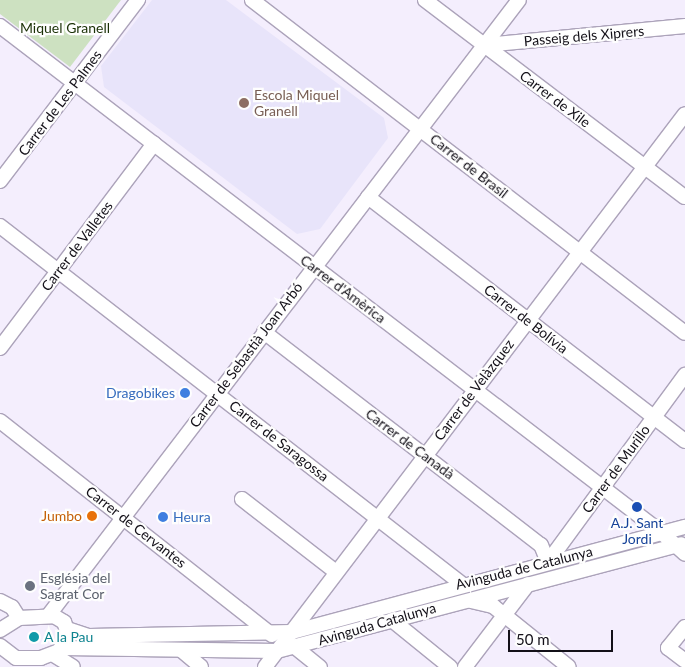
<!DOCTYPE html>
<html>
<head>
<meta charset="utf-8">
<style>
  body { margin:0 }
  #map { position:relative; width:685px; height:667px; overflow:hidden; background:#f4eefd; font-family:Lato,sans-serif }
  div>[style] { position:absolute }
  .education>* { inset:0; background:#e8e4fa }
  .green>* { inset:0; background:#cde1c1 }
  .roads { filter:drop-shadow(1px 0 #aca3ba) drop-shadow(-1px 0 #aca3ba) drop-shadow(0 1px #aca3ba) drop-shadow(0 -1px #aca3ba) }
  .street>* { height:14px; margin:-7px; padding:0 7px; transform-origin:7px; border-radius:7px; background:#fff }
  .dots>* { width:14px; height:14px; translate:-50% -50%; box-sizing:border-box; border:2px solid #fefefe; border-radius:50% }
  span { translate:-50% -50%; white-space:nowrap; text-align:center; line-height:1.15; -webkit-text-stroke:4.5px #fefefe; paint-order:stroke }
  .park-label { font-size:14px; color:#1b3107 }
  .street-label { font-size:14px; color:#131018 }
  .education-label { font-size:14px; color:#785e54 }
  .left { translate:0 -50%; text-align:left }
  .shop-label { font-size:14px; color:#366cbe }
  .right { translate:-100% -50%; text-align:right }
  .food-label { font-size:14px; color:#c56008 }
  .transit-label { font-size:14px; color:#164399 }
  .worship-label { font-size:14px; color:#5b616d }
  .culture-label { font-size:14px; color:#0d838f }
  .scale { position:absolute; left:508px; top:630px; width:105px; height:22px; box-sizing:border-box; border:2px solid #131018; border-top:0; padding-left:6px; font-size:15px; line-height:18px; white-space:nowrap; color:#131018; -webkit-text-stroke:4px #fefefe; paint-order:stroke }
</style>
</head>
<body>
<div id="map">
  <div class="education">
    <div style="clip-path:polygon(152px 0,226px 0,384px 118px,388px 138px,320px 229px,297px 234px,104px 87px,101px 66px)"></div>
  </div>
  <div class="green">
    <div style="clip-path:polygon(0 0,121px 0,70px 67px,0 14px)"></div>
  </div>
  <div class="roads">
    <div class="street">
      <div style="left:252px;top:0;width:546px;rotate:37.56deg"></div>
      <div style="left:425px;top:0;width:326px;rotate:37.2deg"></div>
      <div style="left:0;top:26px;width:834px;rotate:37.45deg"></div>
      <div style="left:662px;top:533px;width:31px;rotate:42deg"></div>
      <div style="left:484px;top:45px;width:202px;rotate:-5.4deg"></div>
      <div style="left:0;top:181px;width:228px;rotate:-52.7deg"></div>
      <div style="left:368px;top:197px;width:400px;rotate:37.6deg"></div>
      <div style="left:0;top:226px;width:584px;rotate:37.77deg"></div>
      <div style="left:264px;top:332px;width:349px;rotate:37.6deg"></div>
      <div style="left:541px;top:545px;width:18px;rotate:68deg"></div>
      <div style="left:0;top:348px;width:256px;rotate:-53deg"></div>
      <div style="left:0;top:421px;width:346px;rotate:38.2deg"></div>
      <div style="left:242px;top:499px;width:119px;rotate:37.8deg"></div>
      <div style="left:548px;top:562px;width:232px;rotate:-53.8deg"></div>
      <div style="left:0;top:601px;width:13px;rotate:27deg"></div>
      <div style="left:12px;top:607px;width:13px;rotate:58deg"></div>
      <div style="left:471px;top:601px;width:23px;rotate:13deg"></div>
      <div style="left:493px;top:606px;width:97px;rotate:38.8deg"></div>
      <div style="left:48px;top:616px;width:775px;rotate:-52.6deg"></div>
      <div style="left:392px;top:620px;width:75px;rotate:39deg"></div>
      <div style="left:685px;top:627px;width:27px;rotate:129deg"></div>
      <div style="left:668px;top:648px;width:21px;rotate:37deg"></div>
      <div style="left:67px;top:629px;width:23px;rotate:18deg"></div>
      <div style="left:89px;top:636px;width:203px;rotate:-1.1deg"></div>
      <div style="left:292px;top:632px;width:407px;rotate:-15deg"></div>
      <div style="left:0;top:630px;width:22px;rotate:-32deg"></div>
      <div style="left:19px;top:618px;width:35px;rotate:-3deg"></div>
      <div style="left:54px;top:616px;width:12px;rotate:31deg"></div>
      <div style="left:64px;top:622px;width:15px;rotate:70deg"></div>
      <div style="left:69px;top:636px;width:18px;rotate:124deg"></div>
      <div style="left:59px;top:651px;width:19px;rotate:159deg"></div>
      <div style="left:41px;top:658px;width:25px;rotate:180deg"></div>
      <div style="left:16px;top:658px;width:20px;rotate:-143deg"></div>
      <div style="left:295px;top:647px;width:32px;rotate:39deg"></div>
      <div style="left:63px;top:648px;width:214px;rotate:0.8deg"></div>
      <div style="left:277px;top:651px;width:418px;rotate:-14.8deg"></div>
      <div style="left:181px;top:650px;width:26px;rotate:40deg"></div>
      <div style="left:54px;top:655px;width:22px;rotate:32deg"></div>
      <div style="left:265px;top:667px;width:694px;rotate:-52.78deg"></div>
      <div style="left:465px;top:667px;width:104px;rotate:-52.8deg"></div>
    </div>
  </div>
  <div class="dots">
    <div style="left:244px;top:103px;background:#8d6e63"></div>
    <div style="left:185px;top:393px;background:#3f7fe0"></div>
    <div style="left:637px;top:507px;background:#1a4fb4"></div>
    <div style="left:92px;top:516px;background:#e8710a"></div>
    <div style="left:163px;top:517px;background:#3f7fe0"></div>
    <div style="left:30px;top:586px;background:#6b7280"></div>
    <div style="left:34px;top:637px;background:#0f9aa8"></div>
  </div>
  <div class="park-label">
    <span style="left:65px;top:28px">Miquel Granell</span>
  </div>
  <div class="street-label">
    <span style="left:584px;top:36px;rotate:-5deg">Passeig dels Xiprers</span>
    <span style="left:555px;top:99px;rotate:37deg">Carrer de Xile</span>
    <span style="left:60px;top:103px;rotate:-53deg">Carrer de Les Palmes</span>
    <span style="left:469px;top:166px;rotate:38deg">Carrer de Brasil</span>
    <span style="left:77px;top:246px;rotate:-53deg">Carrer de Valletes</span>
    <span style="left:343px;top:289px;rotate:37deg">Carrer d'Amèrica</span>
    <span style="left:526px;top:319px;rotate:38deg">Carrer de Bolívia</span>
    <span style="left:246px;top:355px;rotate:-53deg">Carrer de Sebastià Joan Arbó</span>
    <span style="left:474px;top:390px;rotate:-53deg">Carrer de Velàzquez</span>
    <span style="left:279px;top:441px;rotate:38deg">Carrer de Saragossa</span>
    <span style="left:410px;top:444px;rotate:37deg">Carrer de Canadà</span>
    <span style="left:616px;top:469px;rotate:-54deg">Carrer de Murillo</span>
    <span style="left:136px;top:527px;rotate:38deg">Carrer de Cervantes</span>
    <span style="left:524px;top:568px;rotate:-14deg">Avinguda de Catalunya</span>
    <span style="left:377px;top:624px;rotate:-16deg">Avinguda Catalunya</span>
  </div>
  <div class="education-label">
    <span class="left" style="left:254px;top:103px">Escola Miquel<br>Granell</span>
  </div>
  <div class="shop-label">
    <span class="right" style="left:175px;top:393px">Dragobikes</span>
    <span class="left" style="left:173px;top:517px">Heura</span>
  </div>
  <div class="food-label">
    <span class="right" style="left:82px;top:516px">Jumbo</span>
  </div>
  <div class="transit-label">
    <span style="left:637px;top:531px">A.J. Sant<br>Jordi</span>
  </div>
  <div class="worship-label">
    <span class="left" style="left:40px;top:586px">Església del<br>Sagrat Cor</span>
  </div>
  <div class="culture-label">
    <span class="left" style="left:44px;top:637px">A la Pau</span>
  </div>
  <div class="scale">50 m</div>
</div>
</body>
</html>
